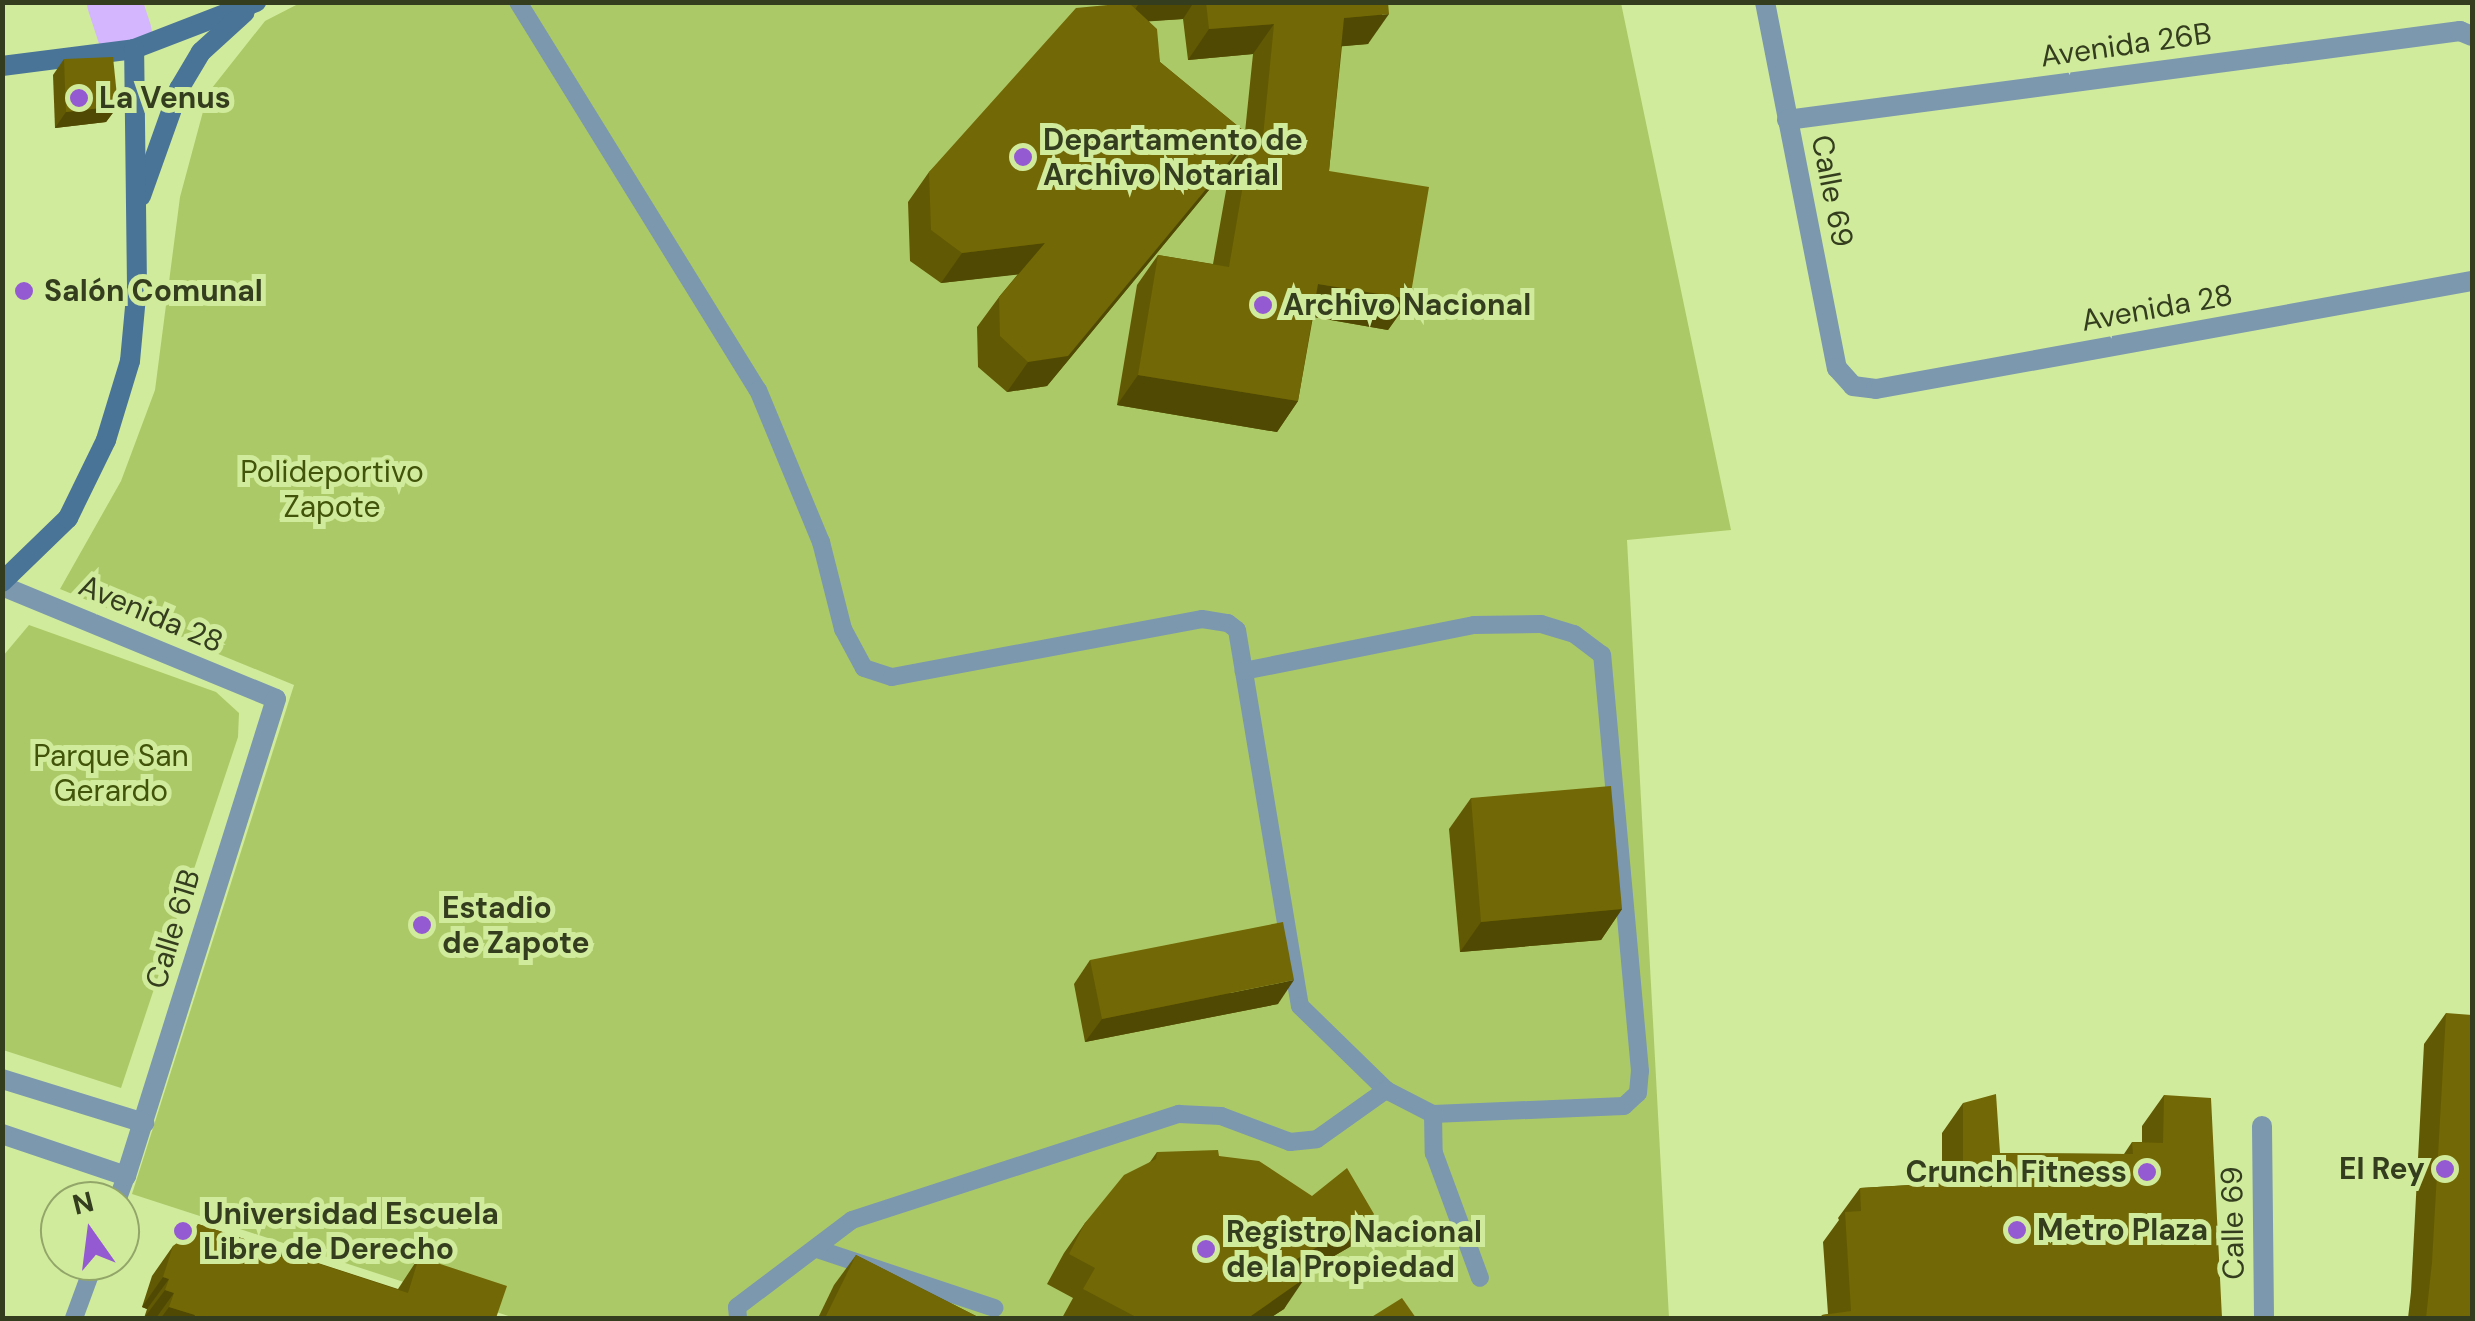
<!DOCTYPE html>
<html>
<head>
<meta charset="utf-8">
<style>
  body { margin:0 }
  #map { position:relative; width:2475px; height:1321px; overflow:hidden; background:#d1eb9c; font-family:"DM Sans",sans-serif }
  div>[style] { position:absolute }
  .green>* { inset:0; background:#acc967 }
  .river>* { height:55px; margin:-27.5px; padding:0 27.5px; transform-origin:27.5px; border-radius:27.5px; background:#d4b6ff }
  .lane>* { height:18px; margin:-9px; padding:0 9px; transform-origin:9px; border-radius:9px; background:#7b98af }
  .street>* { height:20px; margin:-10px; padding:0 10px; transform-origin:10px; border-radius:10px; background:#7b98af }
  .secondary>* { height:20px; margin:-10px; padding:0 10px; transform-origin:10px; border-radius:10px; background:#497497 }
  .wall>* { inset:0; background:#625904 }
  .shaded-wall>* { inset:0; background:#504904 }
  .building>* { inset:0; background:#726805 }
  .dots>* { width:28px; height:28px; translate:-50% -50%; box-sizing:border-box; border:5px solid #d1eb9c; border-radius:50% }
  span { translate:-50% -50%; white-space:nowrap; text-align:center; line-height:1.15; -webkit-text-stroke:10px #d1eb9c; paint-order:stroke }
  .street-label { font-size:30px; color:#343e1e }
  .poi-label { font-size:30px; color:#343e1e; font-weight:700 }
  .left { translate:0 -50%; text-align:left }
  .right { translate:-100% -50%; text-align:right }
  .park-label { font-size:30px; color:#415409 }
  .frame { position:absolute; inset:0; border:5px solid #343e1e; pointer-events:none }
  .north { position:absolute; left:40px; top:1181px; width:100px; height:100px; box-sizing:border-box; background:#d1eb9c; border:2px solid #92a66a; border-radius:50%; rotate:346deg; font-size:28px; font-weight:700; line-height:40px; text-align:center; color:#343e1e }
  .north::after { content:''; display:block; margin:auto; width:35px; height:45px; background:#945ad2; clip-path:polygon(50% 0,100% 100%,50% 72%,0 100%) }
</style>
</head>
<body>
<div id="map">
  <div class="green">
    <div style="clip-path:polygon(300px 3px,1621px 3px,1731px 530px,1627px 540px,1669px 1318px,515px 1318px,132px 1194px,294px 685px,60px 589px,121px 481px,155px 390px,180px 197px,208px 93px,265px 21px)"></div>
    <div style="clip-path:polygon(29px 625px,216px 692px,239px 713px,238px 737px,121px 1088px,3px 1050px,3px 656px)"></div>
  </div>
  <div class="river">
    <div style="left:114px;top:2px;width:32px;rotate:72deg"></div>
  </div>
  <div class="lane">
    <div style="left:518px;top:2px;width:456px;rotate:58.3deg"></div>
    <div style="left:758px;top:390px;width:165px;rotate:67.5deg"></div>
    <div style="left:821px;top:542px;width:90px;rotate:75.8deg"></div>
    <div style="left:843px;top:629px;width:44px;rotate:61.7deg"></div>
    <div style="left:864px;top:668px;width:29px;rotate:18deg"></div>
    <div style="left:892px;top:677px;width:315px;rotate:-10.6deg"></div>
    <div style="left:1202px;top:619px;width:26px;rotate:9deg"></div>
    <div style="left:1228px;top:623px;width:11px;rotate:38deg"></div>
    <div style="left:1237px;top:630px;width:381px;rotate:80.5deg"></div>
    <div style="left:1300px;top:1006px;width:120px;rotate:44.3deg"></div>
    <div style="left:1386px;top:1090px;width:53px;rotate:27.1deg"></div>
    <div style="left:1433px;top:1114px;width:191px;rotate:-2.4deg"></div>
    <div style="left:1624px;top:1106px;width:19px;rotate:-43deg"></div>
    <div style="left:1638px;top:1093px;width:22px;rotate:-85deg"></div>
    <div style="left:1640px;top:1071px;width:418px;rotate:-95.2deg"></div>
    <div style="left:1602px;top:655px;width:35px;rotate:-143deg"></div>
    <div style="left:1574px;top:634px;width:34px;rotate:-163deg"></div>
    <div style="left:1541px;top:624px;width:67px;rotate:179.1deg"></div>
    <div style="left:1474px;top:625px;width:235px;rotate:168.7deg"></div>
    <div style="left:1433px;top:1114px;width:39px;rotate:89deg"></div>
    <div style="left:1434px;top:1153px;width:133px;rotate:69.8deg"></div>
    <div style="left:117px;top:1201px;width:27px;rotate:-70deg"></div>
    <div style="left:817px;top:1249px;width:187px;rotate:18.4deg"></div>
    <div style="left:74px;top:1318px;width:61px;rotate:-69.8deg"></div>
    <div style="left:738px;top:1318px;width:11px;rotate:-95deg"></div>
    <div style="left:737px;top:1307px;width:144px;rotate:-37.1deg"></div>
    <div style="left:852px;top:1220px;width:344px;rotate:-18deg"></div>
    <div style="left:1179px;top:1114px;width:42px;rotate:2.7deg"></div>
    <div style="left:1221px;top:1116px;width:74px;rotate:20.6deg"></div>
    <div style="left:1290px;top:1142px;width:27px;rotate:-6deg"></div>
    <div style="left:1317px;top:1139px;width:85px;rotate:-35.4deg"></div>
  </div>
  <div class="street">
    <div style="left:1765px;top:2px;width:373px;rotate:78.9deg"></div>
    <div style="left:1837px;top:368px;width:24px;rotate:48deg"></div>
    <div style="left:1853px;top:386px;width:23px;rotate:7deg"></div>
    <div style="left:1876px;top:389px;width:606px;rotate:-10.27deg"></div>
    <div style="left:1787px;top:120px;width:679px;rotate:-7.53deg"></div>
    <div style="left:2460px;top:31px;width:13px;rotate:23deg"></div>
    <div style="left:2px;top:586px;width:296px;rotate:22.4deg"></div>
    <div style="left:276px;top:699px;width:500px;rotate:107.46deg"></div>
    <div style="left:126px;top:1176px;width:131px;rotate:-161.3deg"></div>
    <div style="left:2px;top:1079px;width:149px;rotate:17.2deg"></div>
    <div style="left:2262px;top:1126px;width:192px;rotate:89.4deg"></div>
  </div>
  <div class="secondary">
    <div style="left:2px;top:66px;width:133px;rotate:-7.3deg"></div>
    <div style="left:134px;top:49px;width:131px;rotate:-21.1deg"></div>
    <div style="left:141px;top:196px;width:114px;rotate:-70.4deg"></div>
    <div style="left:179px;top:89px;width:43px;rotate:-59.3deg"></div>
    <div style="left:201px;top:52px;width:59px;rotate:-42.3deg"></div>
    <div style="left:2px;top:582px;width:92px;rotate:-44.1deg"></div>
    <div style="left:68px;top:518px;width:87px;rotate:-64deg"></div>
    <div style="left:106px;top:440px;width:83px;rotate:-73.1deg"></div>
    <div style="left:130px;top:361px;width:75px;rotate:-84.7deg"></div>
    <div style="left:137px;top:286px;width:237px;rotate:-90.7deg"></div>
  </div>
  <div class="wall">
    <div style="clip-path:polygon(evenodd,1124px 2px,1388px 2px,1368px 44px,1342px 46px,1329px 171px,1410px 299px,1388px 330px,1313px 317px,1298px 401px,1277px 432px,1117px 405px,1137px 285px,1158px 255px,1213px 264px,1230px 168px,1243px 149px,1244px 145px,1228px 167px,1047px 386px,1007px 392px,978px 367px,977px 327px,999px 297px,1018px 274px,941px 283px,910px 261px,908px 202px,929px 172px,1124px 2px,1183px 19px,1188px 60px,1253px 54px,1245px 132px,1160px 62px,1149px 21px,1183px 19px)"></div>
    <div style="clip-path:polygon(64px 59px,118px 106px,106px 122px,55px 128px,53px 75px)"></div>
    <div style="clip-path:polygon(1471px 798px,1622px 909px,1601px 940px,1460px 952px,1449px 829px)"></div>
    <div style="clip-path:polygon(1090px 960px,1278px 1004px,1085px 1042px,1074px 984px)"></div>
    <div style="clip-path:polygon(2446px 1013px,2472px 1318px,2408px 1318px,2411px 1292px,2424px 1044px)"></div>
    <div style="clip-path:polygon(2164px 1095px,2222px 1318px,1820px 1318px,1822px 1315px,1828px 1314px,1823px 1242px,1839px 1220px,1838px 1218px,1860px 1188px,1942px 1183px,1942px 1133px,1963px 1103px,2000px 1153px,2124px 1154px,2132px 1142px,2142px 1142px,2142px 1126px)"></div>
    <div style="clip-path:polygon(1157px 1152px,1219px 1156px,1353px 1245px,1303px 1274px,1284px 1309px,1270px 1318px,1062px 1318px,1073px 1298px,1047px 1284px,1064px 1253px,1085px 1223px,1150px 1162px)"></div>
    <div style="clip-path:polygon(198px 1224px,398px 1289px,419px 1257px,496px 1318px,144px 1318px,147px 1309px,142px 1307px,152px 1276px,173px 1246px,187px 1241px)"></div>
    <div style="clip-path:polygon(856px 1255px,980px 1318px,818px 1318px,834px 1285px)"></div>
  </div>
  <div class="shaded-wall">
    <div style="clip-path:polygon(1140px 2px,1194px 2px,1183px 19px,1126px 23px)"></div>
    <div style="clip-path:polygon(1389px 14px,1368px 44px,1323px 48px,1344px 18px)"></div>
    <div style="clip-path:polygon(1274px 24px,1253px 54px,1188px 60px,1209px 29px)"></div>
    <div style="clip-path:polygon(118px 106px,106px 122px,55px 128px,66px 112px)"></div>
    <div style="clip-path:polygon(1250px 136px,1228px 167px,1047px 386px,1007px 392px,1028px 362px)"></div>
    <div style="clip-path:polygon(1045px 243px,1023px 274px,941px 283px,962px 253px)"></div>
    <div style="clip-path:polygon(1318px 284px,1410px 299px,1388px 330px,1297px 314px)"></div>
    <div style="clip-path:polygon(1138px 375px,1298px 401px,1277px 432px,1117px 405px)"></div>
    <div style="clip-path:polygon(1622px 909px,1601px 940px,1460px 952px,1481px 922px)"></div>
    <div style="clip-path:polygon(1294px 980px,1278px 1004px,1085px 1042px,1102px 1019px)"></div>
    <div style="clip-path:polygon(1374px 1214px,1353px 1245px,1274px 1291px,1295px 1260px)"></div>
    <div style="clip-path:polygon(163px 1277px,169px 1279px,147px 1309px,142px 1307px)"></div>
    <div style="clip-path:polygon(1305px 1278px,1284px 1309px,1270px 1318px,1248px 1318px)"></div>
    <div style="clip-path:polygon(165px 1290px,174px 1293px,156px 1318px,144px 1318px)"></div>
    <div style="clip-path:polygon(169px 1307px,195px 1315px,193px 1318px,161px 1318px)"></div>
  </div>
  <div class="building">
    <div style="clip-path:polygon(1206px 2px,1388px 2px,1389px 14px,1344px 18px,1329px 171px,1429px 187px,1410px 299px,1318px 284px,1298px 401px,1138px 375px,1158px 255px,1229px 267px,1251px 138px,1262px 147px,1274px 24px,1209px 29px)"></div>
    <div style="clip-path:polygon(1129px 3px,1157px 29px,1160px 62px,1250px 136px,1068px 356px,1028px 362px,1000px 336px,999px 297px,1045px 243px,962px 253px,931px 230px,929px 172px,1076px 8px)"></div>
    <div style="clip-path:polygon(113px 57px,118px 106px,66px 112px,64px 59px)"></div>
    <div style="clip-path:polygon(1611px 786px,1622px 909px,1481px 922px,1471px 798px)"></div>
    <div style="clip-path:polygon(1283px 922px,1294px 980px,1102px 1019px,1090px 960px)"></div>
    <div style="clip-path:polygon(2446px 1013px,2472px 1015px,2472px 1318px,2426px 1318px,2432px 1262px)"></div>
    <div style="clip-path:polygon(1996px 1094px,2000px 1153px,2133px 1154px,2132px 1142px,2163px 1143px,2164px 1095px,2211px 1098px,2222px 1318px,1822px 1318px,1822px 1315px,1851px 1311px,1845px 1212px,1861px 1211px,1860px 1188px,1963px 1182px,1963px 1103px)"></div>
    <div style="clip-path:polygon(1218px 1150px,1219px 1156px,1259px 1161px,1312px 1196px,1347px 1168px,1374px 1214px,1295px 1260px,1305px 1278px,1248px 1318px,1138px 1318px,1083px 1289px,1095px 1268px,1069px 1254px,1085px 1223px,1124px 1175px,1156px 1159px,1157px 1152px)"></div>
    <div style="clip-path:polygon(198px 1224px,408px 1293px,419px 1257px,507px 1286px,496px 1318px,194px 1318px,195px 1315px,169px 1307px,174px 1293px,165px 1290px,169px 1279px,163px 1277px,173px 1246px,182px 1239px,192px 1242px)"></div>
    <div style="clip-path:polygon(856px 1255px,980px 1318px,825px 1318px)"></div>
    <div style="clip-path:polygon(1402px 1298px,1416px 1318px,1370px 1318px)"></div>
  </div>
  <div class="dots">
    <div style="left:79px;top:98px;background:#945ad2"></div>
    <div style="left:1023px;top:157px;background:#945ad2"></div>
    <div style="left:24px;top:291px;background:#945ad2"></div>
    <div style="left:1263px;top:305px;background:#945ad2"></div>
    <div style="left:422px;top:925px;background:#945ad2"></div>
    <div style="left:2445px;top:1169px;background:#945ad2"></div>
    <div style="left:2147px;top:1172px;background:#945ad2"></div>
    <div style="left:2017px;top:1230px;background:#945ad2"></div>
    <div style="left:183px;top:1231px;background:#945ad2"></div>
    <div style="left:1206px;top:1249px;background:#945ad2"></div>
  </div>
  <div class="street-label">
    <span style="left:2126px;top:45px;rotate:-8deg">Avenida 26B</span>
    <span style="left:1832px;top:191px;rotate:79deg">Calle 69</span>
    <span style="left:2157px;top:308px;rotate:-10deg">Avenida 28</span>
    <span style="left:151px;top:614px;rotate:23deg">Avenida 28</span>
    <span style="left:173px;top:929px;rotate:-73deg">Calle 61B</span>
    <span style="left:2233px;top:1223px;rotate:-91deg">Calle 69</span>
  </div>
  <div class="poi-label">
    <span class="left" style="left:99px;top:98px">La Venus</span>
    <span class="left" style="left:1043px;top:157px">Departamento de<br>Archivo Notarial</span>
    <span class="left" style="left:44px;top:291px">Salón Comunal</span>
    <span class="left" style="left:1283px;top:305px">Archivo Nacional</span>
    <span class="left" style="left:442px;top:925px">Estadio<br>de Zapote</span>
    <span class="right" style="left:2425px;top:1169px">El Rey</span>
    <span class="right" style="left:2127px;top:1172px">Crunch Fitness</span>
    <span class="left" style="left:203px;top:1231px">Universidad Escuela<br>Libre de Derecho</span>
    <span class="left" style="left:2037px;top:1230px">Metro Plaza</span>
    <span class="left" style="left:1226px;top:1249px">Registro Nacional<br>de la Propiedad</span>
  </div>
  <div class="park-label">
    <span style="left:332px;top:489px">Polideportivo<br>Zapote</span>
    <span style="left:111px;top:773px">Parque San<br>Gerardo</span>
  </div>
  <div class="frame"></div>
  <div class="north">N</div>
</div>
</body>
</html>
